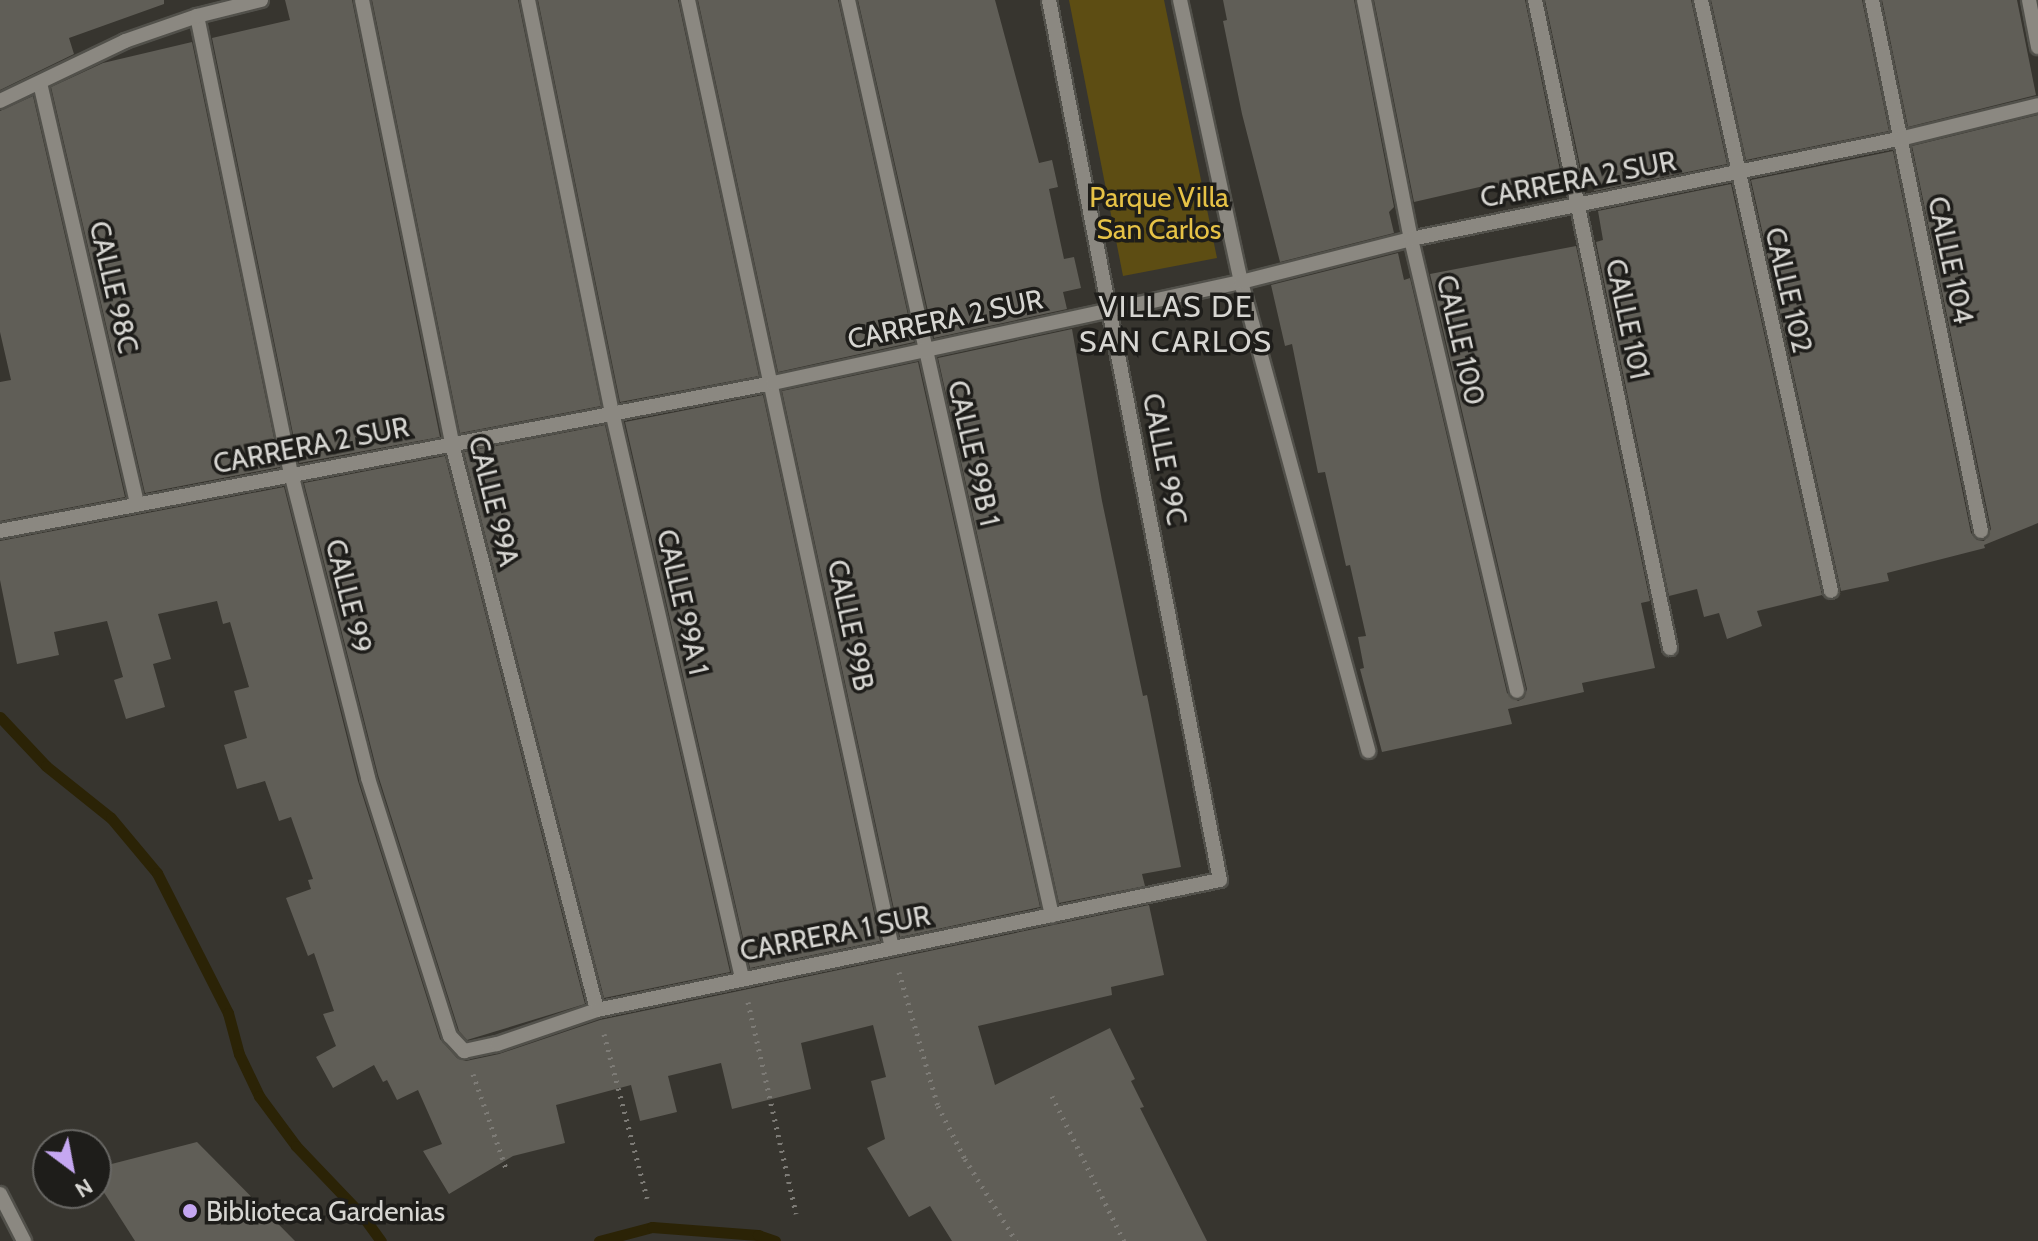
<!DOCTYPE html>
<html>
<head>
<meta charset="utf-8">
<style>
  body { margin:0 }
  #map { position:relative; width:2038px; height:1241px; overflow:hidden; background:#37352f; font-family:Cabin,sans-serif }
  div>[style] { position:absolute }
  .green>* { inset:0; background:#5d4d13 }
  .stream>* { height:11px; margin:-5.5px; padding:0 5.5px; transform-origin:5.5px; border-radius:5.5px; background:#2b2306 }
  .building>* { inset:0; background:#605e57 }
  .path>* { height:5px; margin-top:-2.5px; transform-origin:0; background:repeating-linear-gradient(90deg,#7d7b76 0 2px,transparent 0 8px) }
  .roads { filter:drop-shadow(2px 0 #52514b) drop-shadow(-2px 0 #52514b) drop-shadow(0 2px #52514b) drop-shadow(0 -2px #52514b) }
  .minor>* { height:14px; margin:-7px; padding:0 7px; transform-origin:7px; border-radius:7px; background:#8b8881 }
  .dots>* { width:22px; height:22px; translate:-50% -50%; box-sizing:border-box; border:4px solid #1e1d1a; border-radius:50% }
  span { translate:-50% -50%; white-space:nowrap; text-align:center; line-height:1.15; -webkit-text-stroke:7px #1e1d1a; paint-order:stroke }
  .street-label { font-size:28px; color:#d7d6d2 }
  .park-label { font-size:28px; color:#e6c246 }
  .poi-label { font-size:28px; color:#d7d6d2 }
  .left { translate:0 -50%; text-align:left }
  .neighbourhood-label { font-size:30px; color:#d7d6d2; letter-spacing:2px }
  .north { position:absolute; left:32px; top:1129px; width:80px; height:80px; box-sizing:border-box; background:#1e1d1a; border:2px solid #686764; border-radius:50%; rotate:148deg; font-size:22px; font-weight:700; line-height:32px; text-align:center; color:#d7d6d2 }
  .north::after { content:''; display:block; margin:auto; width:28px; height:36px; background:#c5a7f1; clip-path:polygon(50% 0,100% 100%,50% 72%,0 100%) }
</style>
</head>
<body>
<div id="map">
  <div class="green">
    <div style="clip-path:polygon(1069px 0,1164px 0,1217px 258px,1123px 276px)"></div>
  </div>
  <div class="stream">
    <div style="left:0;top:717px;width:67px;rotate:46.8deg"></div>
    <div style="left:46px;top:766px;width:83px;rotate:38.7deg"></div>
    <div style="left:111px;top:818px;width:72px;rotate:50.1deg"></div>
    <div style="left:157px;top:873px;width:157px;rotate:63.1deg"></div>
    <div style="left:228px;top:1013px;width:42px;rotate:75deg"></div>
    <div style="left:239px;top:1054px;width:47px;rotate:64.5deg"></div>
    <div style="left:259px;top:1096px;width:62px;rotate:53.5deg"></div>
    <div style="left:296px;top:1146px;width:95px;rotate:46.3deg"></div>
    <div style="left:362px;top:1215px;width:32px;rotate:54deg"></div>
    <div style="left:599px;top:1241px;width:55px;rotate:-14.8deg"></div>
    <div style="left:652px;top:1227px;width:106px;rotate:4.3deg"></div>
    <div style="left:758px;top:1235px;width:18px;rotate:19deg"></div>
  </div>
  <div class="building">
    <div style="clip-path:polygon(0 0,164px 0,164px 4px,69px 38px,74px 54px,0 90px)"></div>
    <div style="clip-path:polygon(285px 0,352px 0,440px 437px,299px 463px,212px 38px,290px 20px)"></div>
    <div style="clip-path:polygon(372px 0,518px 0,601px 406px,460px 433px)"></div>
    <div style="clip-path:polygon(538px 0,678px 0,759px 376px,620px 402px)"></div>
    <div style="clip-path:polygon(698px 0,838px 0,914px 342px,778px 372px)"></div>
    <div style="clip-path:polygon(858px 0,995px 0,1039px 163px,1052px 160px,1058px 187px,1049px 189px,1064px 259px,1074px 257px,1081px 288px,1063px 292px,1067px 309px,934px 338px)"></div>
    <div style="clip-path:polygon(1223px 0,1354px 0,1394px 207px,1389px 212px,1394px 233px,1280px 262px,1242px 114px,1223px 21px,1227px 20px)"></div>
    <div style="clip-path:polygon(1374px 0,1525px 0,1561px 175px,1497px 188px,1497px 183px,1414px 202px)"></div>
    <div style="clip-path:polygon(1545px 0,1691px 0,1727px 164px,1594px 191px,1590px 169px,1581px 170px)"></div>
    <div style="clip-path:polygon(1711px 0,1862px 0,1889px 131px,1746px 160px)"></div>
    <div style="clip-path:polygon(1882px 0,2017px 0,2036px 95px,1908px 127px)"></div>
    <div style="clip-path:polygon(192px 42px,280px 467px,145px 493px,51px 87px,103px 63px)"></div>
    <div style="clip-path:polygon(33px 96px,125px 497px,0 521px,0 382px,11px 380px,0 332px,0 111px)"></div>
    <div style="clip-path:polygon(2038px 115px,2038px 523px,1984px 545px,1985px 548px,1887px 573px,1889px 581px,1841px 591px,1751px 180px,1893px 151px,1971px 533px,1977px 540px,1984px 541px,1991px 529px,1912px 146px)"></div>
    <div style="clip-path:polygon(1731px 184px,1822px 595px,1757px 611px,1762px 626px,1727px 639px,1719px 613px,1704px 617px,1697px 589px,1669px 596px,1596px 242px,1603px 240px,1598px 211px)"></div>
    <div style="clip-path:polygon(1576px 246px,1650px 601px,1641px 603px,1655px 668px,1582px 683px,1584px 692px,1508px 709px,1512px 724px,1382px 752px,1360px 669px,1364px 668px,1358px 637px,1366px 636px,1350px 565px,1346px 566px,1325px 472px,1318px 473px,1292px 344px,1285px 346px,1271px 285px,1398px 253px,1404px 280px,1410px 278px,1507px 693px,1518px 701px,1524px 698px,1527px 689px,1430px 274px)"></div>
    <div style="clip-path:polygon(1072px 329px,1102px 501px,1143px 696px,1147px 695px,1181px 867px,1142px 874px,1145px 886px,1059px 903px,938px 358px)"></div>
    <div style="clip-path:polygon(918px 362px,1040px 907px,900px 937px,782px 391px)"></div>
    <div style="clip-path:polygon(763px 395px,880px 941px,750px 968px,625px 422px)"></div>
    <div style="clip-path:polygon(605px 425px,730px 972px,604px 998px,464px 452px)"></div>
    <div style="clip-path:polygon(445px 456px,585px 1004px,467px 1040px,459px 1031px,378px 775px,304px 483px)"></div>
    <div style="clip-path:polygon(284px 487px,358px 781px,440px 1039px,457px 1058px,466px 1061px,499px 1054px,600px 1020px,1149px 905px,1164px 975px,1111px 987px,1112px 995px,978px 1026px,995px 1085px,1110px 1028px,1135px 1079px,1131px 1081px,1144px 1107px,1140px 1108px,1207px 1241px,952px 1241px,930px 1206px,909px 1217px,867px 1148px,885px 1139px,871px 1081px,886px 1077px,873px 1025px,801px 1043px,811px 1089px,732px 1109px,721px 1063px,668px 1076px,677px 1112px,640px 1121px,631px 1085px,556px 1105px,565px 1143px,513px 1156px,449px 1194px,423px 1151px,442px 1144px,418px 1090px,397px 1100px,387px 1080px,383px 1082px,374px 1065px,333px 1088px,316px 1057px,336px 1046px,323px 1014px,334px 1011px,314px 953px,308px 956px,286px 898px,311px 889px,308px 880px,313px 879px,291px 817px,279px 821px,265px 781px,237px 789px,224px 745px,247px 738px,234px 691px,249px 687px,230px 622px,223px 624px,217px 601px,158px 614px,171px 659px,153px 664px,165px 707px,126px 719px,114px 680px,123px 677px,107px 621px,54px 632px,59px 655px,17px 664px,0 580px,0 541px)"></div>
    <div style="clip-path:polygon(197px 1142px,295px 1241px,135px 1241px,96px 1180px,96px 1168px)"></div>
  </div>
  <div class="path">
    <div style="left:899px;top:972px;width:140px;rotate:73.8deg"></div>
    <div style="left:938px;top:1106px;width:59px;rotate:63deg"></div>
    <div style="left:965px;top:1159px;width:97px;rotate:58.1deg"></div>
    <div style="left:748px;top:1002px;width:217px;rotate:77.2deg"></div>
    <div style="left:604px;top:1034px;width:170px;rotate:75.3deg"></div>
    <div style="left:473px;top:1074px;width:103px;rotate:70.7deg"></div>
    <div style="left:1052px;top:1096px;width:162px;rotate:63.6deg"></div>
  </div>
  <div class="roads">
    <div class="minor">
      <div style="left:362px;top:0;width:453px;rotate:78.5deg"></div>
      <div style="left:452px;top:444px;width:584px;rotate:75.63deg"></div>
      <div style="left:528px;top:0;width:425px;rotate:78.5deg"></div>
      <div style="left:613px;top:416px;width:577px;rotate:77.07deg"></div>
      <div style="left:688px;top:0;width:970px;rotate:77.86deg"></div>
      <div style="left:848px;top:0;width:938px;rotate:77.44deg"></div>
      <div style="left:1180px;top:0;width:289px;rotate:77.8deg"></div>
      <div style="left:1241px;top:282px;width:486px;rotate:74.8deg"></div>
      <div style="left:1364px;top:0;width:244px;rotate:78.9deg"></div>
      <div style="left:1411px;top:239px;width:464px;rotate:76.8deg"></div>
      <div style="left:1535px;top:0;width:662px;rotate:78.23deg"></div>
      <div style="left:1701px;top:0;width:605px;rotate:77.59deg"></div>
      <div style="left:1872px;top:0;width:542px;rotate:78.4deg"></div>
      <div style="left:2029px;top:0;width:48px;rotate:79.2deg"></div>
      <div style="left:197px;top:16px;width:471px;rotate:78.4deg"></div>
      <div style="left:292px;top:477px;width:310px;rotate:75.8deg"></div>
      <div style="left:368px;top:778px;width:271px;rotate:72.4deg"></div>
      <div style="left:450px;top:1036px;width:21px;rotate:47deg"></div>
      <div style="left:464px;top:1051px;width:34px;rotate:-12deg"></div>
      <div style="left:497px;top:1044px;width:106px;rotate:-18.8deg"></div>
      <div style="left:597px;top:1010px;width:636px;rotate:-11.79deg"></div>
      <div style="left:1220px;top:880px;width:896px;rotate:-101deg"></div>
      <div style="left:40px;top:83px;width:431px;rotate:77deg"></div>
      <div style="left:0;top:101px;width:139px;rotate:-25.6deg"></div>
      <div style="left:125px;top:41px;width:76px;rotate:-19.1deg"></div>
      <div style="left:197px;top:16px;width:66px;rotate:-14deg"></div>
      <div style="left:0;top:531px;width:787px;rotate:-10.84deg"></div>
      <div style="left:773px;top:383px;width:479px;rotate:-12.2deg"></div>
      <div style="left:1241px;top:282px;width:175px;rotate:-14.2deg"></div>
      <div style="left:1411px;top:239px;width:499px;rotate:-11.6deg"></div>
      <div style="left:1900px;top:139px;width:142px;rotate:-13.8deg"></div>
      <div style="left:0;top:1194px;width:53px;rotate:62.9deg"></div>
    </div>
  </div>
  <div class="dots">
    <div style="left:190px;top:1211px;background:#c5a7f1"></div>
  </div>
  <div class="street-label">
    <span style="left:1578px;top:179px;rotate:-11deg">CARRERA 2 SUR</span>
    <span style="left:1951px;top:260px;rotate:78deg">CALLE 104</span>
    <span style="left:114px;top:287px;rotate:77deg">CALLE 98C</span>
    <span style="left:1789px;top:290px;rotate:77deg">CALLE 102</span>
    <span style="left:945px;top:319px;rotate:-12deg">CARRERA 2 SUR</span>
    <span style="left:1628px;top:319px;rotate:78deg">CALLE 101</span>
    <span style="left:1461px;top:340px;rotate:77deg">CALLE 100</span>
    <span style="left:311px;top:445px;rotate:-11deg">CARRERA 2 SUR</span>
    <span style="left:974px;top:453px;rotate:77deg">CALLE 99B 1</span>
    <span style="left:1165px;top:459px;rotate:79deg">CALLE 99C</span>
    <span style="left:494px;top:501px;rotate:76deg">CALLE 99A</span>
    <span style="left:349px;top:596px;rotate:76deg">CALLE 99</span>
    <span style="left:683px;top:602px;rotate:77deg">CALLE 99A 1</span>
    <span style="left:851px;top:625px;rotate:78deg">CALLE 99B</span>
    <span style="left:835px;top:933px;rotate:-11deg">CARRERA 1 SUR</span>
  </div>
  <div class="park-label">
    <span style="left:1159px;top:213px">Parque Villa<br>San Carlos</span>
  </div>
  <div class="poi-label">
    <span class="left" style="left:206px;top:1211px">Biblioteca Gardenias</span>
  </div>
  <div class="neighbourhood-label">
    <span style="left:1176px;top:324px">VILLAS DE<br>SAN CARLOS</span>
  </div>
  <div class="north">N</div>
</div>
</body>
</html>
